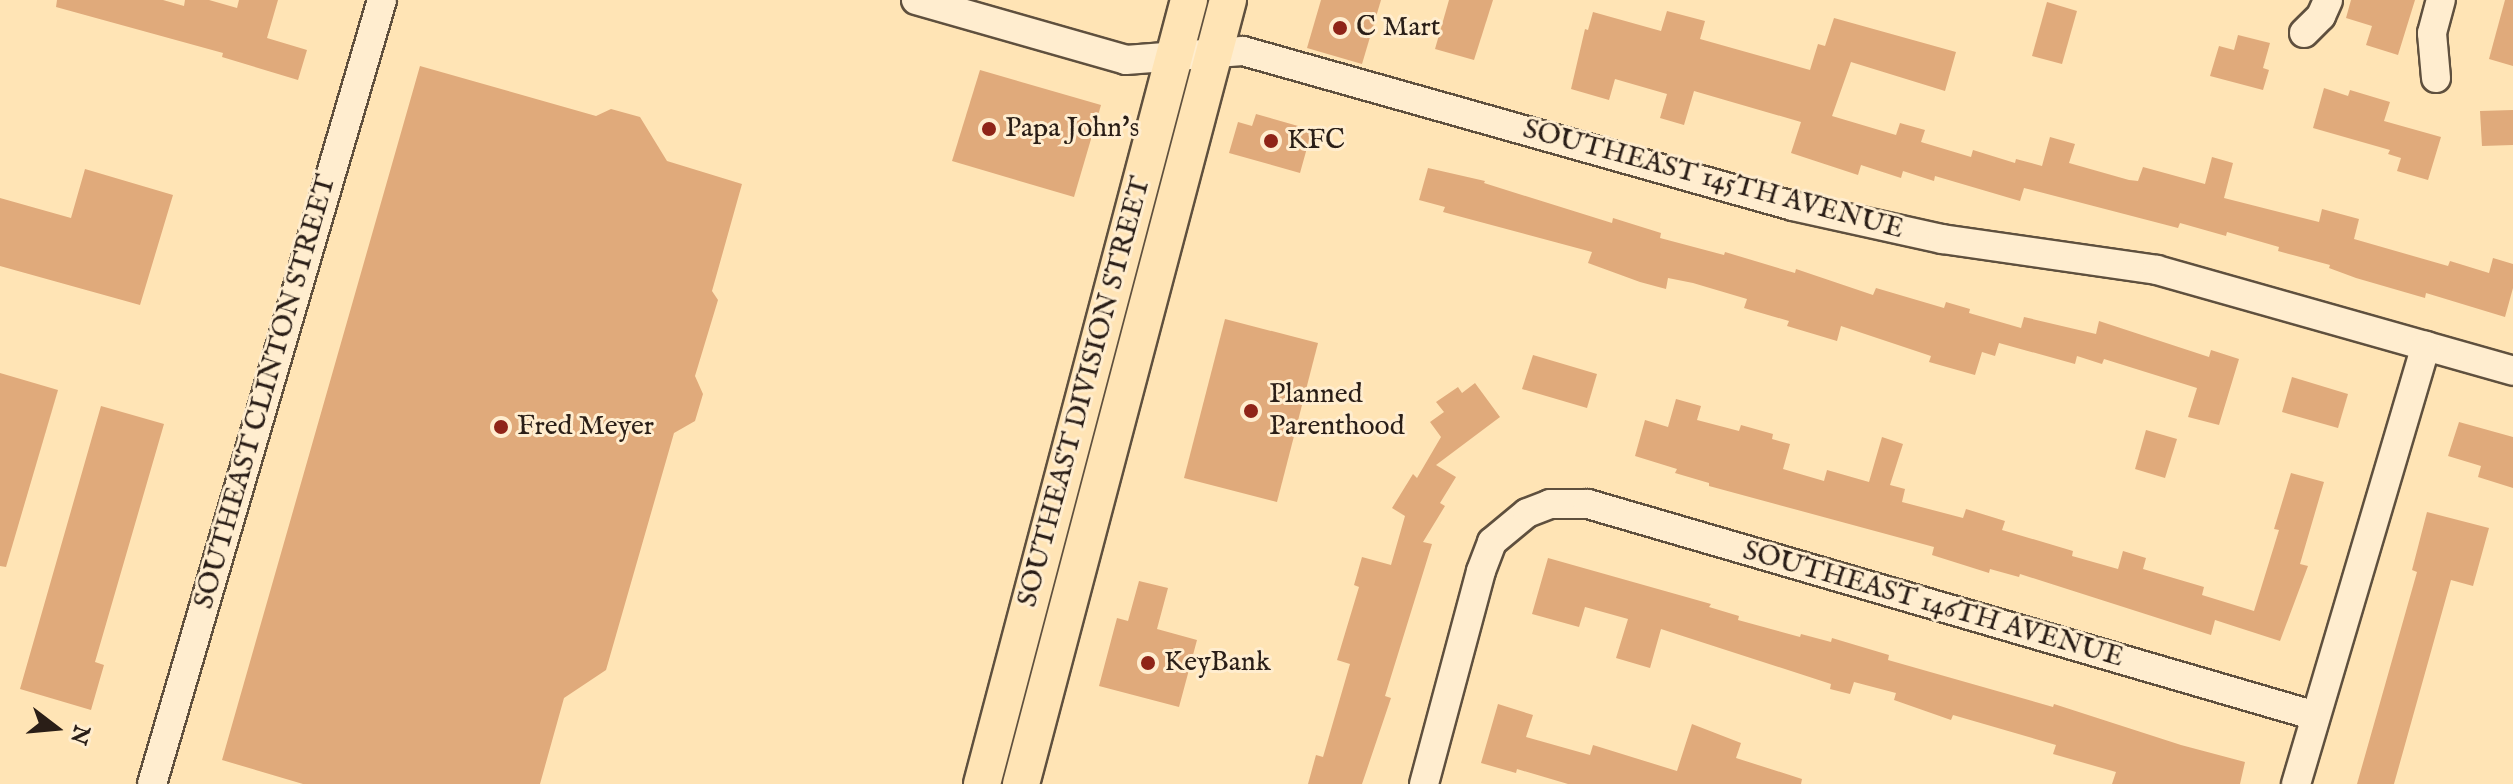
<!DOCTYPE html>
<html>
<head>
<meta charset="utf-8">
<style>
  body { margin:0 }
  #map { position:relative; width:2513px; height:784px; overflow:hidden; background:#ffe4b5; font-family:"IM FELL English",serif }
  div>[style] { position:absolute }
  .building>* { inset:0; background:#e0aa7b }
  .roads { filter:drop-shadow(2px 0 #5f503e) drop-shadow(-2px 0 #5f503e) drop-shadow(0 2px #5f503e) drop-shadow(0 -2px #5f503e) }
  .minor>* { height:28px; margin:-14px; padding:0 14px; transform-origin:14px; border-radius:14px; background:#ffedcf }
  .major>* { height:36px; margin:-18px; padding:0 18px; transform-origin:18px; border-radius:18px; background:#ffe4b5 }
  .dots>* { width:22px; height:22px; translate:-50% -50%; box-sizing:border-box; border:4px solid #ffedcf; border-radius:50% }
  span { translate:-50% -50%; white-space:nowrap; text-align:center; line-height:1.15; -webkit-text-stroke:6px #ffedcf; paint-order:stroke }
  .poi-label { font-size:28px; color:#2a1e17 }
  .left { translate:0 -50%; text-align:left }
  .street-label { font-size:28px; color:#2a1e17 }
  .north { position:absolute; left:16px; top:688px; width:80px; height:80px; -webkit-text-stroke:6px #ffedcf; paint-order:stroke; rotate:106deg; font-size:22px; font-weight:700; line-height:32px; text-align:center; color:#2a1e17 }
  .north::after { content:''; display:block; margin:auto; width:28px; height:36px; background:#2a1e17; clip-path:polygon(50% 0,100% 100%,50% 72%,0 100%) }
</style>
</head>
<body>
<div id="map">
  <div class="building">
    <div style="clip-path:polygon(57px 0,163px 0,184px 6px,185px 0,209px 0,237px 8px,239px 0,278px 0,267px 38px,307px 50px,298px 80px,222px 57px,223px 53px,56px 7px)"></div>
    <div style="clip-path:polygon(1321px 0,1381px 0,1362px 64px,1307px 48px)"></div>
    <div style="clip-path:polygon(1449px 0,1493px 0,1474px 60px,1435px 49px)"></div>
    <div style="clip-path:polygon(2351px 0,2415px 0,2398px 55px,2366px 45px,2372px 26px,2346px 18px)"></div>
    <div style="clip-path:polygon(2505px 0,2513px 0,2513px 66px,2489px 59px)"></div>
    <div style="clip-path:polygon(2047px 2px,2077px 11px,2062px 64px,2032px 56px)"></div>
    <div style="clip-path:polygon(1667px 11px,1705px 21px,1700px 39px,1810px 70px,1818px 44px,1825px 46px,1834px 18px,1956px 52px,1945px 91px,1851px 62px,1832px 116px,1896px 135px,1900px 123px,1925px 130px,1921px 142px,1971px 157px,1973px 150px,2015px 163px,2016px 159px,2042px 166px,2050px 137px,2075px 144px,2069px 163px,2129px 180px,2138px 181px,2143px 167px,2205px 184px,2212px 157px,2233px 163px,2224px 198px,2319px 222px,2322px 209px,2359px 219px,2354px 239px,2448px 266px,2450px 261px,2489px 273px,2493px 258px,2513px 264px,2513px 288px,2505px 317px,2426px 293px,2425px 298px,2356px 278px,2329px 268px,2330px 265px,2278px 251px,2279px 247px,2227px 232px,2226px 236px,2180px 223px,2178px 228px,2024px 188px,2020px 201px,1935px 176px,1934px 181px,1903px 171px,1901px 178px,1861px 165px,1858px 175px,1791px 153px,1801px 122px,1694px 91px,1684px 125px,1660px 118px,1667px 94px,1615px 79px,1609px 100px,1571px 89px,1585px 29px,1588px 30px,1593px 12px,1661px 31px)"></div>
    <div style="clip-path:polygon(2238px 35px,2270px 43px,2263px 68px,2269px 70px,2263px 90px,2210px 76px,2219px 46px,2234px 50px)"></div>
    <div style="clip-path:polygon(420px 66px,596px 116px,611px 109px,640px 117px,667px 161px,742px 184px,712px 291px,718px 300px,695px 376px,703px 394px,695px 421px,674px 433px,606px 670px,564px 698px,540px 784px,303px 784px,222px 760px)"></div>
    <div style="clip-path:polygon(980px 70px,1101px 105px,1074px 197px,952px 161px)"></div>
    <div style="clip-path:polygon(2324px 88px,2348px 96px,2350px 90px,2390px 102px,2384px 121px,2441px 137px,2428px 180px,2397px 171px,2401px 158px,2388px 154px,2390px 150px,2313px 128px)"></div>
    <div style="clip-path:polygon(2513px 110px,2513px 145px,2482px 146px,2480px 111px)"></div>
    <div style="clip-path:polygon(1256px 114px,1312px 130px,1300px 173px,1229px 153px,1238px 122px,1252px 126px)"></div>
    <div style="clip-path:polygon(1428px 168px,1485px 181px,1484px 183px,1612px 223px,1613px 218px,1661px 233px,1660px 238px,1724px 255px,1725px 252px,1795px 273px,1796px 269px,1873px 295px,1876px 288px,1944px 308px,1946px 302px,1970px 309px,1969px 313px,2021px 328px,2024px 317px,2096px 334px,2099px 321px,2209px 357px,2211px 350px,2239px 359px,2219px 425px,2188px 417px,2197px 388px,2104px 359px,2102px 364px,2077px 356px,2075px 364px,1999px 343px,1995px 356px,1982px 352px,1975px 375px,1929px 362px,1931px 356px,1841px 326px,1837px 341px,1787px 326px,1789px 321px,1744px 308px,1747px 299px,1693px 283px,1668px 278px,1666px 289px,1640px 282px,1588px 263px,1592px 252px,1443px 212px,1445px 207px,1419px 200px)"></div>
    <div style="clip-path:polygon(85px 169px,173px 195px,140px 305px,0 266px,0 198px,71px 218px)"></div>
    <div style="clip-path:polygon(1225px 319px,1318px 343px,1277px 502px,1184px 478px)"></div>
    <div style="clip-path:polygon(1533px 355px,1597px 374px,1587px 408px,1522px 389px)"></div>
    <div style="clip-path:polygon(0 373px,58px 390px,6px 567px,0 566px)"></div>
    <div style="clip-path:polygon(2292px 377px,2348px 394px,2338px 428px,2282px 412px)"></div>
    <div style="clip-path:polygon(1475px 383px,1500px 417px,1436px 465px,1456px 477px,1440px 503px,1445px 506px,1423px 542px,1432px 544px,1385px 696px,1391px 698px,1362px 784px,1308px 784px,1316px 755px,1323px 757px,1350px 664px,1337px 660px,1359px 587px,1354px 585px,1362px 557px,1391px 565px,1405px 516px,1392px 508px,1413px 474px,1417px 478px,1441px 437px,1430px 422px,1444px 412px,1436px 402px,1458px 387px,1462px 393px)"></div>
    <div style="clip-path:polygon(1676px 399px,1701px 406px,1697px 420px,1739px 431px,1741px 425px,1773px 434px,1772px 439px,1790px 444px,1783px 469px,1824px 481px,1827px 470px,1869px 482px,1882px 437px,1903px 444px,1890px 485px,1905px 489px,1902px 502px,1963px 518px,1966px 509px,2005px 521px,2002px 530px,2073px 551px,2072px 556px,2118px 569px,2123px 551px,2146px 558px,2143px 569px,2204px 587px,2202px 595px,2254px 611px,2279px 530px,2274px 529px,2291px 473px,2324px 482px,2300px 564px,2308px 566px,2280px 641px,2215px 620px,2211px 635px,2020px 574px,2019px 577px,1990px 569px,1989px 573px,1932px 555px,1934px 547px,1709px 486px,1709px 483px,1675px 473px,1677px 469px,1635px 456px,1645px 420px,1668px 427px)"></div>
    <div style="clip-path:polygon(101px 406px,164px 424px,95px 662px,104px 665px,91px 710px,20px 689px)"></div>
    <div style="clip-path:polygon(2459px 422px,2513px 437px,2513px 488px,2478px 477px,2481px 466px,2448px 456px)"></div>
    <div style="clip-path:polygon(2146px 430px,2177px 439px,2165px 478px,2135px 469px)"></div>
    <div style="clip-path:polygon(2427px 512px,2489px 528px,2473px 586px,2451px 580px,2394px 784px,2357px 784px,2417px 572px,2412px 570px)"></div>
    <div style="clip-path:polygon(1548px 558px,1711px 604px,1709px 607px,1739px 616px,1738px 620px,1800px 637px,1801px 634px,1831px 642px,1832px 638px,1889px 655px,1888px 660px,2053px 707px,2054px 704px,2181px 745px,2245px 762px,2240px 784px,2112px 784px,2116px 772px,2053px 754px,2056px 745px,1953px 715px,1951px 720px,1894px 700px,1896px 693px,1854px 682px,1850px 694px,1830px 689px,1831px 684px,1661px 629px,1650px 668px,1616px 658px,1628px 619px,1585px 607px,1579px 627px,1532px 614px)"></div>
    <div style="clip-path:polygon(1139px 581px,1168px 588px,1157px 629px,1197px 640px,1179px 707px,1099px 686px,1117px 618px,1128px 621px)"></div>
    <div style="clip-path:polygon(1498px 704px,1533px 715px,1526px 737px,1590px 755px,1593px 745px,1677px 771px,1692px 724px,1741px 743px,1736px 758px,1802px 779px,1801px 784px,1568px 784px,1517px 769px,1516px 773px,1481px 763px)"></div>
  </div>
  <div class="roads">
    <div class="minor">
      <div style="left:916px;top:0;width:218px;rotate:15.9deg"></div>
      <div style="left:1126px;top:60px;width:117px;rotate:-4.4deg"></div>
      <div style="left:1243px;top:51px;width:571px;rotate:15.74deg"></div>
      <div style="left:1793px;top:206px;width:153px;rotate:12.5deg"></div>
      <div style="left:1942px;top:239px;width:217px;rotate:8.2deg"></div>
      <div style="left:2157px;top:270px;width:370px;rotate:15.8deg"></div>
      <div style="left:2304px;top:33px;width:24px;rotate:-45deg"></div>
      <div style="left:2321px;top:16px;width:17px;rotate:-66deg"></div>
      <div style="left:2436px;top:78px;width:45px;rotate:-95.1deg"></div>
      <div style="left:2432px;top:33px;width:34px;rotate:-75deg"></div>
      <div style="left:152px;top:784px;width:817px;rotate:-73.65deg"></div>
      <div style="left:1424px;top:784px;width:220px;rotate:-75deg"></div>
      <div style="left:1481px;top:571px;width:31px;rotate:-69deg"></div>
      <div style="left:1492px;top:542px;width:45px;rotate:-39.6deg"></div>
      <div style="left:1527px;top:513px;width:25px;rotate:-21deg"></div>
      <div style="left:1550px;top:504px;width:38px"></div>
      <div style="left:1588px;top:504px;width:758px;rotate:16.24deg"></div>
      <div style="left:2296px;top:784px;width:457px;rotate:-73.5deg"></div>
    </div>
    <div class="major">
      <div style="left:982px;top:784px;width:811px;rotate:-75.21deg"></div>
      <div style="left:1021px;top:784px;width:811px;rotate:-75.21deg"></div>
    </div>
  </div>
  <div class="dots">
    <div style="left:1340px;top:28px;background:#8f2418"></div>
    <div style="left:989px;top:129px;background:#8f2418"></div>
    <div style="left:1271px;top:141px;background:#8f2418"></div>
    <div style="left:1251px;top:411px;background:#8f2418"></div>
    <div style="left:501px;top:427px;background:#8f2418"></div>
    <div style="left:1148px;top:663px;background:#8f2418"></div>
  </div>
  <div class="poi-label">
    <span class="left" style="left:1356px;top:28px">C Mart</span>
    <span class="left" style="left:1005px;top:129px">Papa John's</span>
    <span class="left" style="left:1287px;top:141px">KFC</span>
    <span class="left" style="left:1269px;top:411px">Planned<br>Parenthood</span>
    <span class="left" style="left:517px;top:427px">Fred Meyer</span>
    <span class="left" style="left:1164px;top:663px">KeyBank</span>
  </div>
  <div class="street-label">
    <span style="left:1713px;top:180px;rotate:15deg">SOUTHEAST 145TH AVENUE</span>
    <span style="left:266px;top:392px;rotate:-74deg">SOUTHEAST CLINTON STREET</span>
    <span style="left:1085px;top:392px;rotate:-75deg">SOUTHEAST DIVISION STREET</span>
    <span style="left:1933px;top:605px;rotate:16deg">SOUTHEAST 146TH AVENUE</span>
  </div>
  <div class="north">N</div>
</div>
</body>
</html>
